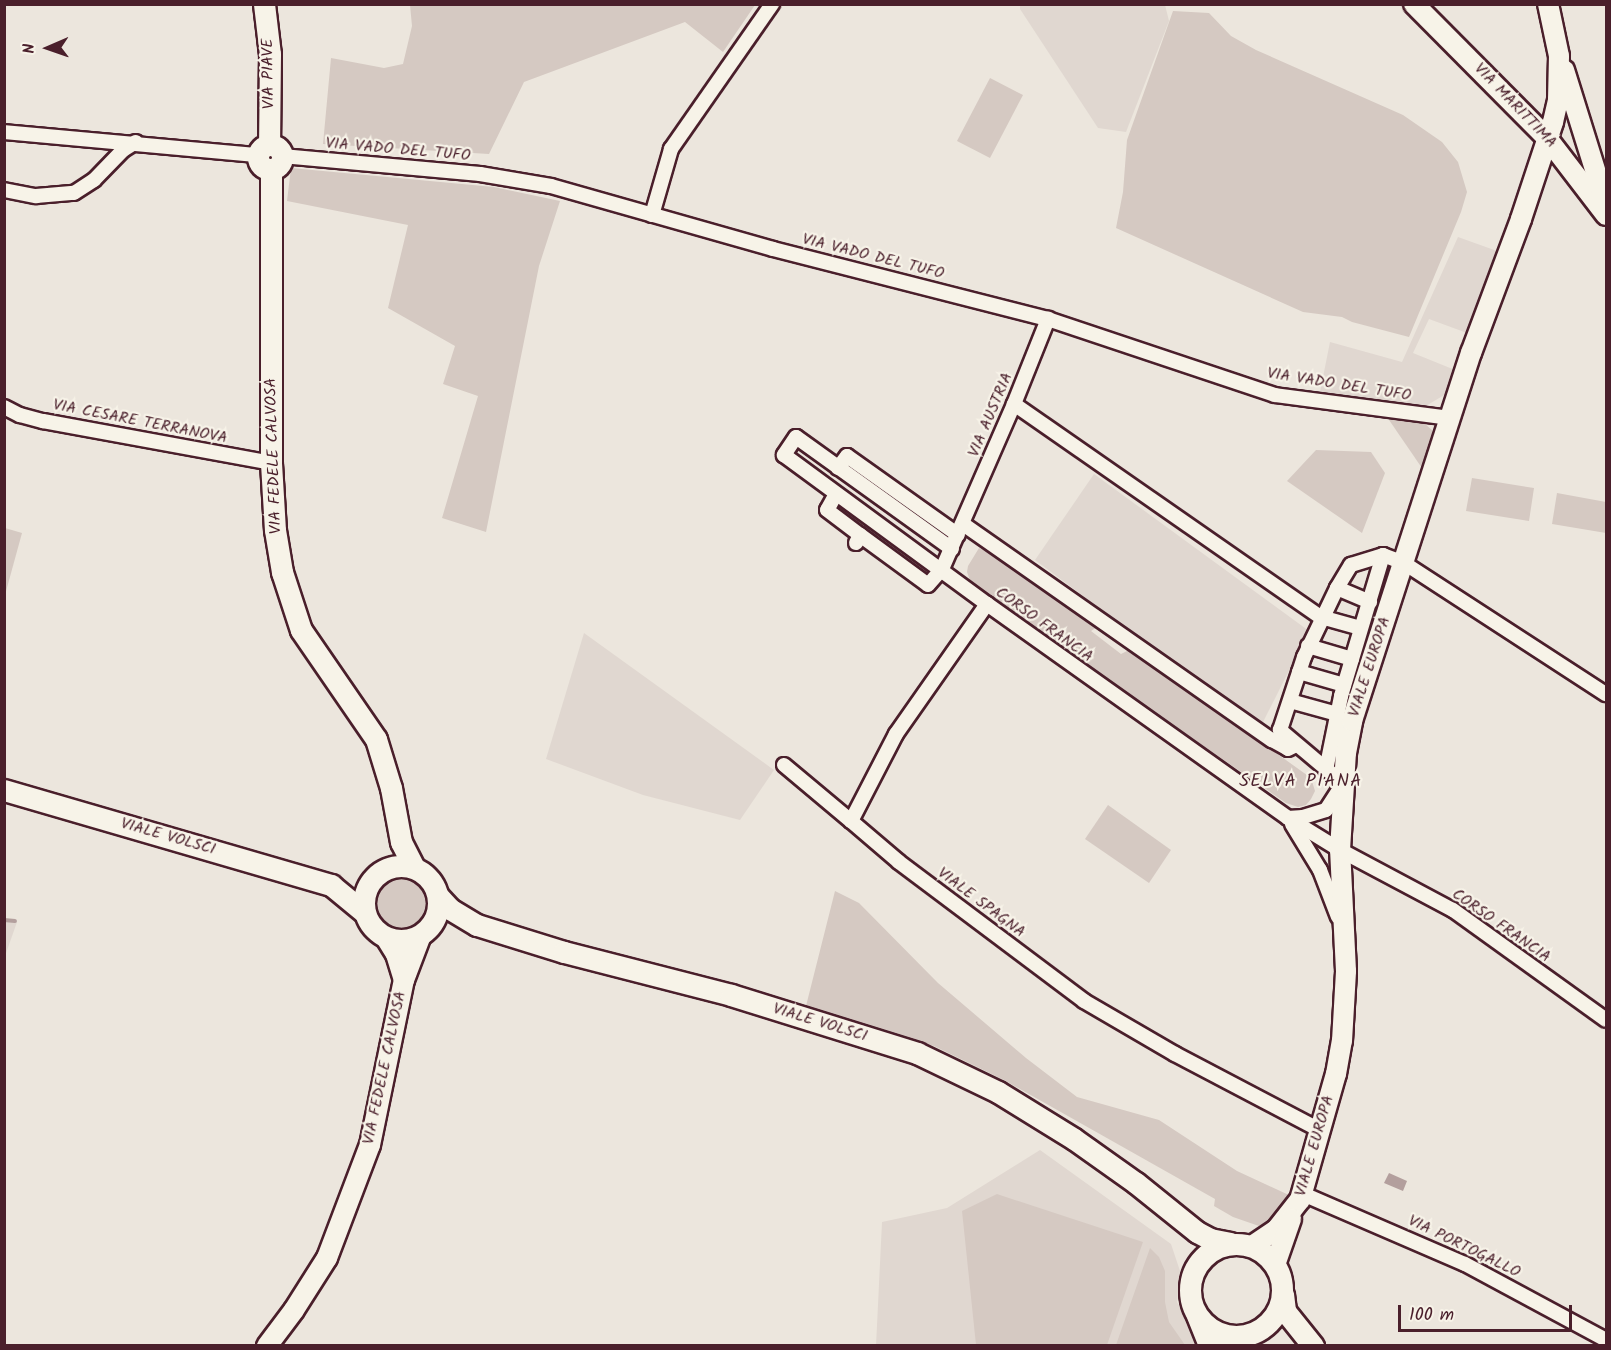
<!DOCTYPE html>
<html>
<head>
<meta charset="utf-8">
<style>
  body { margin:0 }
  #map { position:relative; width:1611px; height:1350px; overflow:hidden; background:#ece6dd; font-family:Kalam,sans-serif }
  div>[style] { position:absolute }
  .built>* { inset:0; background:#e0d7d0 }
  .green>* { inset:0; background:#d5c9c2 }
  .round { border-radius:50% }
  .water>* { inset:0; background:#b39f9d }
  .stream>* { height:4px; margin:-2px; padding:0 2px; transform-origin:2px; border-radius:2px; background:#b39f9d }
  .roads { filter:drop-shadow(2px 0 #4a1f2b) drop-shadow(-2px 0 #4a1f2b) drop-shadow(0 2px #4a1f2b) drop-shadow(0 -2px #4a1f2b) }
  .street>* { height:14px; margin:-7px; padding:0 7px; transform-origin:7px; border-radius:7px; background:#f7f3e8 }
  .secondary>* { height:20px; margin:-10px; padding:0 10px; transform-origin:10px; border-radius:10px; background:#f7f3e8 }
  .primary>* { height:21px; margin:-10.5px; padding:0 10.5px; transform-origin:10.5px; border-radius:10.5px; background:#f7f3e8 }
  .primary>.ring { margin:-10.5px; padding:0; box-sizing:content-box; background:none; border:21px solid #f7f3e8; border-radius:50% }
  span { translate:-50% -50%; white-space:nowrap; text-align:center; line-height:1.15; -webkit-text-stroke:4.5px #f7f3e8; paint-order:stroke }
  .street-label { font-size:16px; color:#4a1f2b }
  .neighbourhood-label { font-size:18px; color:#4a1f2b; letter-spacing:1.5px }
  .frame { position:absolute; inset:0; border:6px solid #4a1f2b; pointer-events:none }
  .north { position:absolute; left:18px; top:18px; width:60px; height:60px; -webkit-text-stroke:4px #f7f3e8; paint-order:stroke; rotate:268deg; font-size:16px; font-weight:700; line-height:24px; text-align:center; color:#4a1f2b }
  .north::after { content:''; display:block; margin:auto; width:21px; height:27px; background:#4a1f2b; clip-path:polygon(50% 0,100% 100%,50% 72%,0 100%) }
  .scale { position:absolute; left:1398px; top:1305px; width:174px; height:27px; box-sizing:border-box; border:3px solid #4a1f2b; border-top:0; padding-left:8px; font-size:18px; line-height:21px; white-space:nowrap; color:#4a1f2b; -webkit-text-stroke:4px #f7f3e8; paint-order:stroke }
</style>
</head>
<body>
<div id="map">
  <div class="built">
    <div style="clip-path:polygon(1020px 5px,1165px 5px,1169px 21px,1126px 132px,1098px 128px,1020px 9px)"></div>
    <div style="clip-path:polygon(1458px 237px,1497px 251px,1467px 333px,1429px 319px,1413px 353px,1455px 370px,1446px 394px,1424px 407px,1320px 392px,1330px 342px,1402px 362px)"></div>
    <div style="clip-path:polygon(1094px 474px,1309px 631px,1260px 728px,1035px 560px)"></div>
    <div style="clip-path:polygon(584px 633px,774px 770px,740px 820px,643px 795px,546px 759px)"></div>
    <div style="clip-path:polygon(5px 922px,17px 922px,5px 956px,4px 922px)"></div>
    <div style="clip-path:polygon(1040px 1150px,1171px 1244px,1180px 1271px,1177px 1302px,1202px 1346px,876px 1346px,882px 1222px,947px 1208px)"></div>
  </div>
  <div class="green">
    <div style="clip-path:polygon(410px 5px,410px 4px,755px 5px,723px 52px,685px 22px,524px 82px,489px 154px,323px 144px,331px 58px,384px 68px,403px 64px,412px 26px)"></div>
    <div style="clip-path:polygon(1173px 11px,1209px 13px,1231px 36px,1256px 50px,1403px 115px,1442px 142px,1458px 162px,1467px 192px,1461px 212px,1409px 337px,1352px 322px,1342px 317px,1303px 312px,1116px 228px,1123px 192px,1127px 140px)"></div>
    <div style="clip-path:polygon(990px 78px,1023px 95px,990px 158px,957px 141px)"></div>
    <div style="clip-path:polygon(291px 168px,494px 187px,560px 201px,539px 266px,486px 532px,442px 518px,478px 396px,443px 384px,455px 346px,388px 308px,408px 225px,287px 201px)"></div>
    <div style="clip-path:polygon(1387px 417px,1424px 423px,1433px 431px,1424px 471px)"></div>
    <div style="clip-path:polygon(1316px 450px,1371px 452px,1385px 473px,1362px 533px,1287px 481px)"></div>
    <div style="clip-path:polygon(1472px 478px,1534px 488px,1529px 521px,1466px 511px)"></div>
    <div style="clip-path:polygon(1557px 493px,1606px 502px,1606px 533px,1552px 524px)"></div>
    <div style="clip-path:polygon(5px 528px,22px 533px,5px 595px,4px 528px)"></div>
    <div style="clip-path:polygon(979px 548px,1020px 568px,1100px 625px,1091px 631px,1121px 654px,1131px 649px,1311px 778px,1315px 791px,1311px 799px,1306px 805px,1298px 807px,1286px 803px,972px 586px,967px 572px,968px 566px)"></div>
    <div style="clip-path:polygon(1108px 805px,1171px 850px,1149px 883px,1085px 839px)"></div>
    <div class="round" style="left:374px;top:878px;width:54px;height:54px"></div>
    <div style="clip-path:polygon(835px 891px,859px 903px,938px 983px,1026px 1058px,1077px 1097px,1159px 1120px,1237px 1171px,1291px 1196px,1283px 1216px,1259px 1226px,1233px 1217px,1214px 1206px,1215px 1199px,1004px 1080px,934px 1046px,806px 1006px)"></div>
    <div style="clip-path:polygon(997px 1194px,1143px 1242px,1107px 1345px,976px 1345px,962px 1211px)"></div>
    <div style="clip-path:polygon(1150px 1248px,1159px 1257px,1165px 1271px,1165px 1302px,1169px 1322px,1185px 1345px,1116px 1345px)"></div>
  </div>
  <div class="water">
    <div style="clip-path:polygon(1389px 1173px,1407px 1181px,1403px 1191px,1384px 1183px)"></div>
  </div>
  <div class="stream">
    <div style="left:4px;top:920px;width:11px;rotate:5deg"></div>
  </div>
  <div class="roads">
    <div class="street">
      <div style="left:4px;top:132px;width:254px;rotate:5.2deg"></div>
      <div style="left:282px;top:156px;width:199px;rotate:5.2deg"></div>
      <div style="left:480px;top:174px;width:72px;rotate:9.6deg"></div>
      <div style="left:551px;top:186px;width:231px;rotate:15.8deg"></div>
      <div style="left:773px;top:249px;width:284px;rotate:14.3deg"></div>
      <div style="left:1048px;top:319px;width:239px;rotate:18.5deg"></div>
      <div style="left:1275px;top:395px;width:177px;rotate:7.5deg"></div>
      <div style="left:4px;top:190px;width:33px;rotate:11deg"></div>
      <div style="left:36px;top:196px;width:38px;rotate:-5deg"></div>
      <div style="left:74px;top:193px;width:24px;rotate:-33deg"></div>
      <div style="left:94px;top:180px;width:42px;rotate:-46deg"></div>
      <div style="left:123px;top:150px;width:15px;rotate:-32deg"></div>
      <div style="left:652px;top:215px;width:69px;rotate:-73.9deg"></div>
      <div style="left:671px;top:149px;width:177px;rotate:-55.1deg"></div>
      <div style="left:1014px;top:404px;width:374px;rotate:34.8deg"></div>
      <div style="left:1321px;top:617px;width:41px;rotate:15.4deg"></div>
      <div style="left:4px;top:407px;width:18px;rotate:27deg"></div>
      <div style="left:20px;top:415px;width:24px;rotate:15deg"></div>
      <div style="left:43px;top:421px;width:232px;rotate:10.4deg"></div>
      <div style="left:838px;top:468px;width:15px;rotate:-53deg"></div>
      <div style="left:847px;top:456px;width:136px;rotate:35.4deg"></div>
      <div style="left:836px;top:494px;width:18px;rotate:119deg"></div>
      <div style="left:827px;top:510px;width:41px;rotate:37.1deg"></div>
      <div style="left:963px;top:524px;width:377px;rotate:35deg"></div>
      <div style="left:1272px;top:740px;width:18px;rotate:29deg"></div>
      <div style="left:1288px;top:749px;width:9px;rotate:-27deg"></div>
      <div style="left:856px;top:543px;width:9px;rotate:-63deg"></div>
      <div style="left:860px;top:535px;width:84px;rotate:36.3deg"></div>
      <div style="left:928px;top:585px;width:21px;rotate:-49deg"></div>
      <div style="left:942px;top:569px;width:180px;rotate:-66.4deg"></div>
      <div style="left:1014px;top:404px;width:92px;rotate:-68.2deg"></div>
      <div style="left:952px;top:549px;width:192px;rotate:-144.3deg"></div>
      <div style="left:796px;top:437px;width:22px;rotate:124deg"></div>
      <div style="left:784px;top:455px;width:252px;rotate:36.3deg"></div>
      <div style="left:987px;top:604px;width:369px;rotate:35.4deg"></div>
      <div style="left:1288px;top:818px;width:61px;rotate:31.6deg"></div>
      <div style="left:1340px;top:850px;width:128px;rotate:28deg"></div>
      <div style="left:1453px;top:910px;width:188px;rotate:35.7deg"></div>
      <div style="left:1337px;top:588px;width:27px;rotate:-59deg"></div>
      <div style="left:1351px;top:565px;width:34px;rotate:-17deg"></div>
      <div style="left:987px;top:604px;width:159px;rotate:125deg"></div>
      <div style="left:896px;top:734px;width:98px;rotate:117.3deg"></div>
      <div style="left:851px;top:821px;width:63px;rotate:40.5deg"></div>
      <div style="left:899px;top:862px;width:231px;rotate:36.9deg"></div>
      <div style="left:1084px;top:1001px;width:105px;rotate:30.2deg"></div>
      <div style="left:1175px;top:1054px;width:164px;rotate:27.7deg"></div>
      <div style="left:1308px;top:646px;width:46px;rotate:16.5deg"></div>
      <div style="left:1299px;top:672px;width:47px;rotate:16.1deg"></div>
      <div style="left:1290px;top:701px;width:49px;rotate:15.5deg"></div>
      <div style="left:784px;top:765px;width:87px;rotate:39.9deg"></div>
      <div style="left:1326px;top:770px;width:76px;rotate:-78.5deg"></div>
      <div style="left:1341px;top:696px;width:147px;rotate:-73.4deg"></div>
      <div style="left:1383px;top:555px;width:22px;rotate:21deg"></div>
      <div style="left:1404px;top:563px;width:241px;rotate:33deg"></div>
      <div style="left:1331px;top:773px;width:67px;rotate:-139.9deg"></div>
      <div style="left:1280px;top:730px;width:77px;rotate:-71.8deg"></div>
      <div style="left:1304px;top:657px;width:76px;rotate:-64.4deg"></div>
      <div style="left:1337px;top:588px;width:36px;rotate:23deg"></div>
      <div style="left:1288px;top:818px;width:15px;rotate:-4deg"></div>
      <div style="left:1303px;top:817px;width:24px;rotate:-17deg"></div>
      <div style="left:1326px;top:810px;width:27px;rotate:-57deg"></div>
      <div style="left:1292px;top:824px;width:54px;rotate:58.7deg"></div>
      <div style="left:1320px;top:870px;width:50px;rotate:69deg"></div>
      <div style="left:1303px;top:1194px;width:176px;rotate:23.4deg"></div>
      <div style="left:1465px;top:1264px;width:160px;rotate:28.3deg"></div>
    </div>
    <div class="secondary">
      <div style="left:1414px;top:4px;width:189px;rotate:45.2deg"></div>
      <div style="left:1547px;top:138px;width:97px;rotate:52.5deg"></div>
      <div style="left:1564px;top:70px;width:141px;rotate:72.7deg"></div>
      <div style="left:386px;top:938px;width:19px;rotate:58deg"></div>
      <div style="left:396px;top:954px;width:27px;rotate:73deg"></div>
      <div style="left:1252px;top:1246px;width:30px;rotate:-34deg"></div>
      <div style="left:1277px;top:1229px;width:37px;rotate:-52deg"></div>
      <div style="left:1300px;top:1200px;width:131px;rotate:-74.1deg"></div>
      <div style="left:1336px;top:1074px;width:34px;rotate:-80deg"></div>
      <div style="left:1342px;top:1041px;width:70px;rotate:-86.7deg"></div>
      <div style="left:1346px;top:971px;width:121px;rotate:-92.8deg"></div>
      <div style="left:1340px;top:850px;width:97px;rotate:-86.5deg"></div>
      <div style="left:1346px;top:753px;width:33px;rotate:-79deg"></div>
      <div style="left:1352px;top:721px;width:387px;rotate:-72.1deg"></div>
      <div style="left:1471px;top:353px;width:143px;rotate:-69.5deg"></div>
      <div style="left:1521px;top:219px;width:102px;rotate:-71.7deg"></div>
      <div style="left:1553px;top:122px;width:23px;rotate:-77deg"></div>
      <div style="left:1558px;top:100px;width:44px;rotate:-88.7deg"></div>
      <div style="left:1559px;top:56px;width:53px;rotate:-101.9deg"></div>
      <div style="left:1275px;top:1265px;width:49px;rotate:-70.8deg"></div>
      <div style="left:1197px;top:1316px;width:32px;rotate:68deg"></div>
      <div style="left:267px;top:1346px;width:45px;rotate:-53.1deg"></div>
      <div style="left:294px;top:1310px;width:62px;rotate:-57.6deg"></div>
      <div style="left:327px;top:1258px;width:121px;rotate:-69.2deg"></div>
      <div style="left:370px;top:1145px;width:168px;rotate:-78.4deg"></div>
      <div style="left:404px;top:980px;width:48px;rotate:-69.3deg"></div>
      <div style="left:1237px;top:1346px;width:18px;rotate:-41deg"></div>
    </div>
    <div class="primary">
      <div style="left:264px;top:4px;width:50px;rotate:83.2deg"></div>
      <div style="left:270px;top:54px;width:90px;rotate:90.6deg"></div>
      <div class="ring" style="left:258px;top:145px;width:3px;height:3px"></div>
      <div style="left:271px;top:170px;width:293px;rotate:90deg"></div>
      <div style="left:271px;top:463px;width:67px;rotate:86.6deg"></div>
      <div style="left:275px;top:530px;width:43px;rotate:80.5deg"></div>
      <div style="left:282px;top:572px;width:61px;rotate:71.9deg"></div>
      <div style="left:301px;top:630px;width:132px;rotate:55.5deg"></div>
      <div style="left:376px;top:739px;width:51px;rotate:73deg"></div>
      <div style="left:391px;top:788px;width:55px;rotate:79.5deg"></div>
      <div style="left:401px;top:842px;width:29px;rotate:63deg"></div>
      <div style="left:4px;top:790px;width:341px;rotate:16.2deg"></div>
      <div style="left:331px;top:885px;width:44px;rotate:39.5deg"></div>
      <div class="ring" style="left:364px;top:866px;width:53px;height:53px"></div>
      <div style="left:438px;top:896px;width:18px;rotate:47deg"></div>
      <div style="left:450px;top:909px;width:31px;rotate:31deg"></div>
      <div style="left:477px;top:925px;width:91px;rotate:17.2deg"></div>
      <div style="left:564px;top:952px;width:172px;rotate:14.4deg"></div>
      <div style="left:731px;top:995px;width:195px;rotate:17.3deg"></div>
      <div style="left:917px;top:1053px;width:90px;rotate:25.7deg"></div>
      <div style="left:998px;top:1092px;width:89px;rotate:31.7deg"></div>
      <div style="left:1074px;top:1139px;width:76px;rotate:35.4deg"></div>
      <div style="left:1136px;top:1183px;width:78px;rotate:38.8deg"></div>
      <div style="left:1197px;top:1232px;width:15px;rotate:28deg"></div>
      <div style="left:1210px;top:1239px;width:21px;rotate:11deg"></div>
      <div class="ring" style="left:1190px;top:1244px;width:71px;height:71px"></div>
      <div style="left:1283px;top:1294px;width:17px;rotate:83deg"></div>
      <div style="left:1285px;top:1311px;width:45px;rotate:51.3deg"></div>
    </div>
  </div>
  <div class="street-label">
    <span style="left:269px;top:74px;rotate:-91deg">VIA PIAVE</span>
    <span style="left:1515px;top:106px;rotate:46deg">VIA MARITTIMA</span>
    <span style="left:398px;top:150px;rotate:5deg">VIA VADO DEL TUFO</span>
    <span style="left:873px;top:257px;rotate:14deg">VIA VADO DEL TUFO</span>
    <span style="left:1339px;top:385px;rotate:9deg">VIA VADO DEL TUFO</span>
    <span style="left:991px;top:415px;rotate:-67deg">VIA AUSTRIA</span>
    <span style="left:140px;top:422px;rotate:11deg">VIA CESARE TERRANOVA</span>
    <span style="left:274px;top:456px;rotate:-92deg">VIA FEDELE CALVOSA</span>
    <span style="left:1044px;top:625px;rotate:36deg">CORSO FRANCIA</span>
    <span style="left:1370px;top:667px;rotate:-72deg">VIALE EUROPA</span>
    <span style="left:168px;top:837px;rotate:16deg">VIALE VOLSCI</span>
    <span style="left:981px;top:903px;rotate:37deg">VIALE SPAGNA</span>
    <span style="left:1501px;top:926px;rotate:35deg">CORSO FRANCIA</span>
    <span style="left:820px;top:1023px;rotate:17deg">VIALE VOLSCI</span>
    <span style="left:385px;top:1068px;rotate:-78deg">VIA FEDELE CALVOSA</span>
    <span style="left:1315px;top:1146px;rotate:-74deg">VIALE EUROPA</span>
    <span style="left:1464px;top:1247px;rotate:26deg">VIA PORTOGALLO</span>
  </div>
  <div class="neighbourhood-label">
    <span style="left:1301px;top:782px">SELVA PIANA</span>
  </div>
  <div class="frame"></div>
  <div class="north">N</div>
  <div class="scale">100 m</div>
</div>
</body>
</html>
